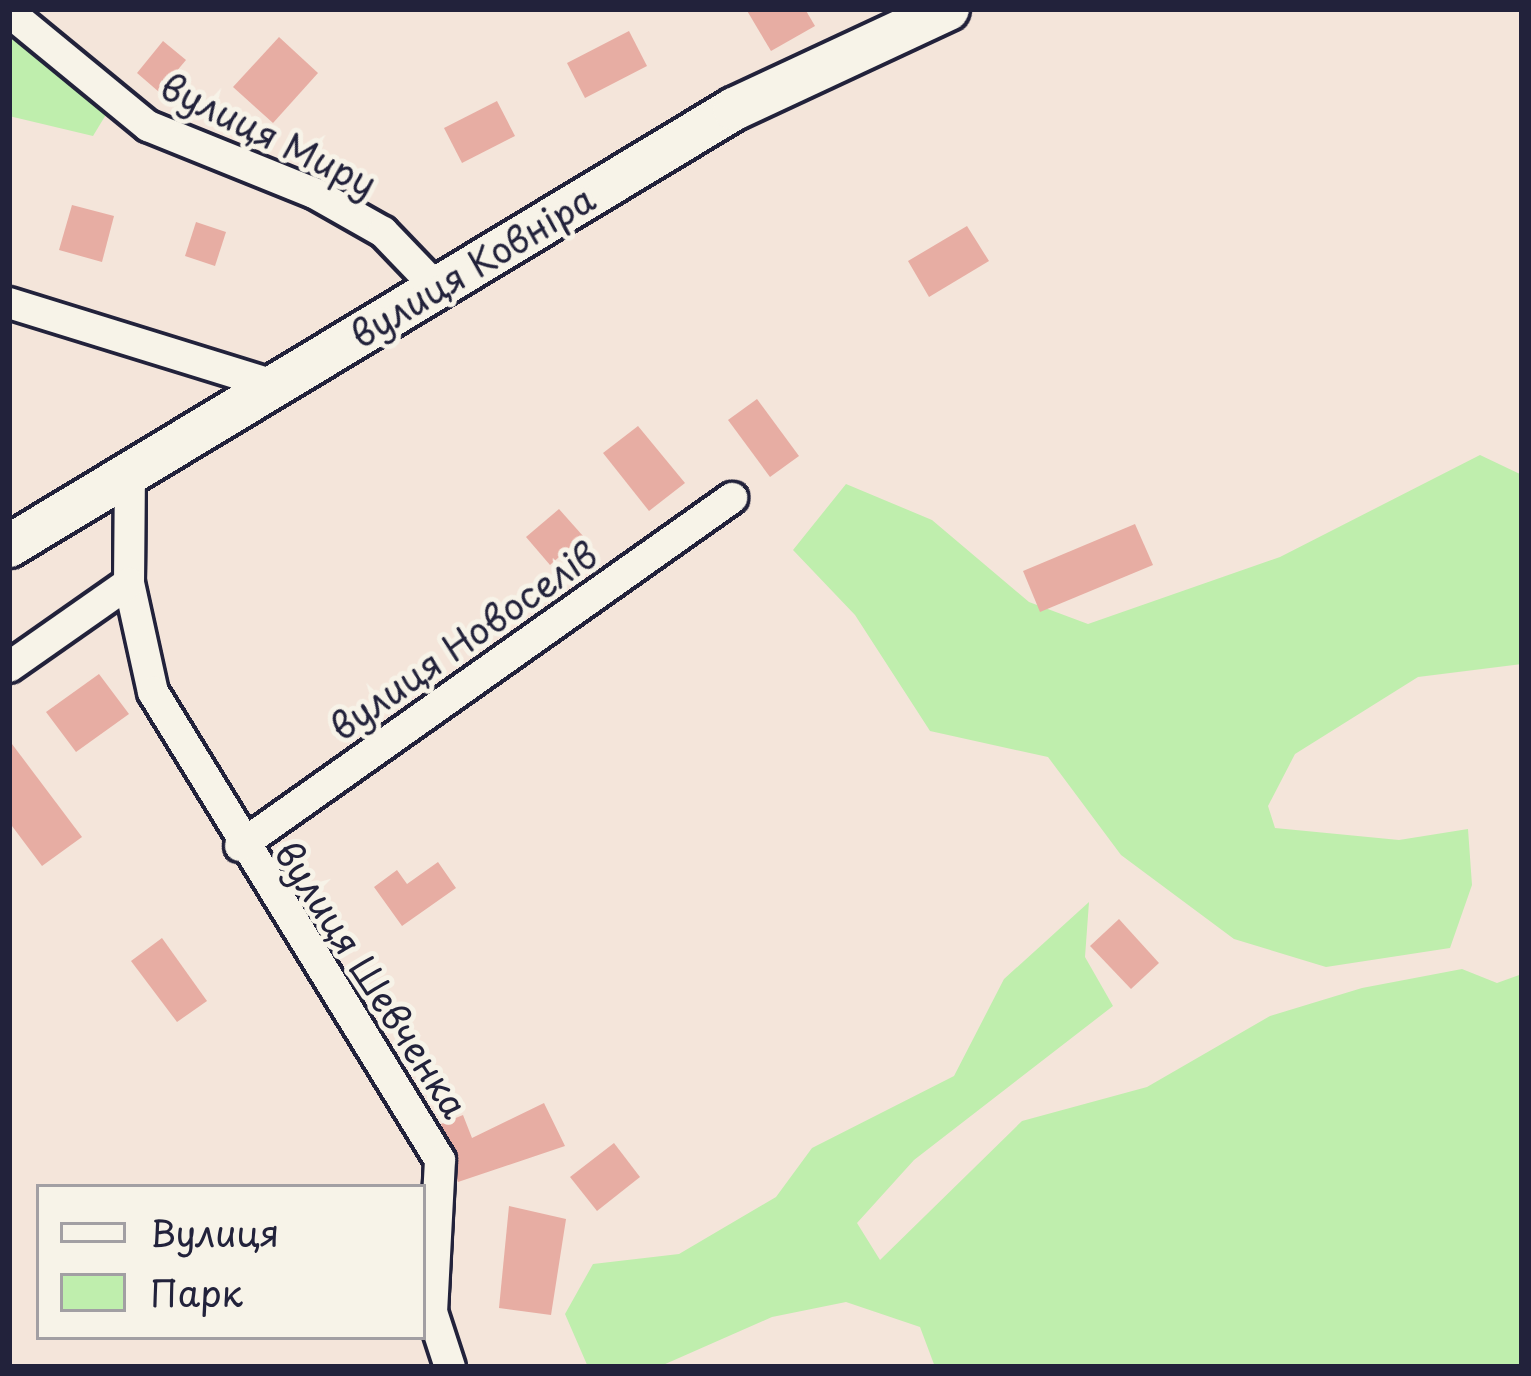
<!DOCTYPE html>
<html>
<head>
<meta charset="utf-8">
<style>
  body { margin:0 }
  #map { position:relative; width:1531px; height:1376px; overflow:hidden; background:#f4e5da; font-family:"Playpen Sans",sans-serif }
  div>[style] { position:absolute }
  .green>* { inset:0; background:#bfeead }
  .building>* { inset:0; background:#e7ada3 }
  .roads { filter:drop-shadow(3px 0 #22223b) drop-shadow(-3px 0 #22223b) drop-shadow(0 3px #22223b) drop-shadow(0 -3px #22223b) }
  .street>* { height:30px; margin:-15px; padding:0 15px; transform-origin:15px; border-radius:15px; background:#f7f3e8 }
  .secondary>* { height:42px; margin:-21px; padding:0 21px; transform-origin:21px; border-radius:21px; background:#f7f3e8 }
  span { translate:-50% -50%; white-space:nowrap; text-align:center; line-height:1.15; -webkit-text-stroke:10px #f7f3e8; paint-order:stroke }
  .street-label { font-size:36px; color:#22223b }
  .frame { position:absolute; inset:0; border:12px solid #22223b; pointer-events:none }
  .legend { position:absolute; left:36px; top:1184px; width:390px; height:156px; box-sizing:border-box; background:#f7f3e8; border:3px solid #a29fa3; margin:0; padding:15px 21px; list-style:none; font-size:36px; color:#22223b }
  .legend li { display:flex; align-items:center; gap:24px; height:60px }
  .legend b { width:60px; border:3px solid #a29fa3 }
</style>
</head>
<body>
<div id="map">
  <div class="green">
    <div style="clip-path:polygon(9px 24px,110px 108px,93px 136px,9px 116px)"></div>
    <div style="clip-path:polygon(1480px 455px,1522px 475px,1522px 664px,1418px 677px,1295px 754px,1268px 806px,1275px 828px,1399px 840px,1468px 829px,1472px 885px,1450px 948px,1326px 967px,1234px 939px,1121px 855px,1048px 757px,930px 731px,855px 615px,793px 550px,846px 484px,932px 520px,1029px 602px,1088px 624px,1280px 557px)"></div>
    <div style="clip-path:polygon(1089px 902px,1085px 957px,1113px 1006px,914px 1160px,857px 1223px,880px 1260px,1022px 1121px,1147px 1087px,1270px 1016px,1362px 988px,1462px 969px,1497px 983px,1522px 974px,1522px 1367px,935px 1367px,920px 1327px,846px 1302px,772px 1317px,663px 1365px,588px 1367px,565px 1314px,593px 1264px,679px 1254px,776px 1197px,812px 1148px,954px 1076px,1004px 979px)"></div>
  </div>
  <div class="building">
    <div style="clip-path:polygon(746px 9px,805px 9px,815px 26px,771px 51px)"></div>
    <div style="clip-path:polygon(629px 31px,647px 66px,585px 98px,567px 63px)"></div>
    <div style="clip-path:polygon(279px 37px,318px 73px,273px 123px,233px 87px)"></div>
    <div style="clip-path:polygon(163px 41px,186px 60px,159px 92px,137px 73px)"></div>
    <div style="clip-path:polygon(497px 101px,515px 136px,462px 163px,444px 128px)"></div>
    <div style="clip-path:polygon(72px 205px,114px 216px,102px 262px,59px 250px)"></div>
    <div style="clip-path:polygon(196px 222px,226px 232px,215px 266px,185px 256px)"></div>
    <div style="clip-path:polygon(967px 226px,989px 261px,929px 297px,908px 261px)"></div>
    <div style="clip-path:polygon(757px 399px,799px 456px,770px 477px,728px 420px)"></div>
    <div style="clip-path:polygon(638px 426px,685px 483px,649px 511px,603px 453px)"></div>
    <div style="clip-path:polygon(559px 509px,583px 536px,550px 565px,526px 537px)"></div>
    <div style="clip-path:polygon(1135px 524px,1153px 565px,1040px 612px,1023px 571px)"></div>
    <div style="clip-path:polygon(99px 674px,129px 714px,76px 752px,46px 712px)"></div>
    <div style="clip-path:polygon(9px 740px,82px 837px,42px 866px,9px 822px)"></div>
    <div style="clip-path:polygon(438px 862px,456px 888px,402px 926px,374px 887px,397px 870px,407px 884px)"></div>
    <div style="clip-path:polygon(1119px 919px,1159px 963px,1131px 989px,1090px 946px)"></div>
    <div style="clip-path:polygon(162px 938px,207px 1001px,177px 1022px,131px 961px)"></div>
    <div style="clip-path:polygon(544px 1103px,565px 1146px,458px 1182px,441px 1124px,463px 1115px,472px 1138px)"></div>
    <div style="clip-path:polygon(614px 1143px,640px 1177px,597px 1211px,570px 1177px)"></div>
    <div style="clip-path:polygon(509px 1206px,566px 1219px,551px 1315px,499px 1308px)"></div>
  </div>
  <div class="roads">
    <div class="street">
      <div style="left:9px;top:12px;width:180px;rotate:39.4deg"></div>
      <div style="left:148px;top:126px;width:179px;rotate:22deg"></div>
      <div style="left:314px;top:193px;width:79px;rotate:29.5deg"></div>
      <div style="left:383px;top:232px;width:74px;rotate:46.1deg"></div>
      <div style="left:9px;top:303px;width:281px;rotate:17.2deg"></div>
      <div style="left:130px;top:469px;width:114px;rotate:90.5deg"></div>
      <div style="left:129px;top:583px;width:112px;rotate:77.6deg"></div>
      <div style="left:153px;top:692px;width:549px;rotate:58.48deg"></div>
      <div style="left:440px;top:1160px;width:152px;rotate:93deg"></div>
      <div style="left:432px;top:1312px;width:58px;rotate:71.9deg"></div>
      <div style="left:9px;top:667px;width:146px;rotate:-35deg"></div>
      <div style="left:240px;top:846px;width:603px;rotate:-35.27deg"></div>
    </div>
    <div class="secondary">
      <div style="left:9px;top:546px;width:847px;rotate:-31.08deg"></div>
      <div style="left:734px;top:109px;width:236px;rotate:-25deg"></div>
    </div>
  </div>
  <div class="street-label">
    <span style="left:269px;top:134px;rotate:26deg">вулиця Миру</span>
    <span style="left:472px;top:266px;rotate:-31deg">вулиця Ковніра</span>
    <span style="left:463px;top:640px;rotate:-35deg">вулиця Новоселів</span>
    <span style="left:372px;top:979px;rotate:57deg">вулиця Шевченка</span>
  </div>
  <div class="frame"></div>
  <ul class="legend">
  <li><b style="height:15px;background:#f7f3e8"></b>Вулиця</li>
  <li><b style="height:33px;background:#bfeead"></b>Парк</li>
  </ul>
</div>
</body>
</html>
